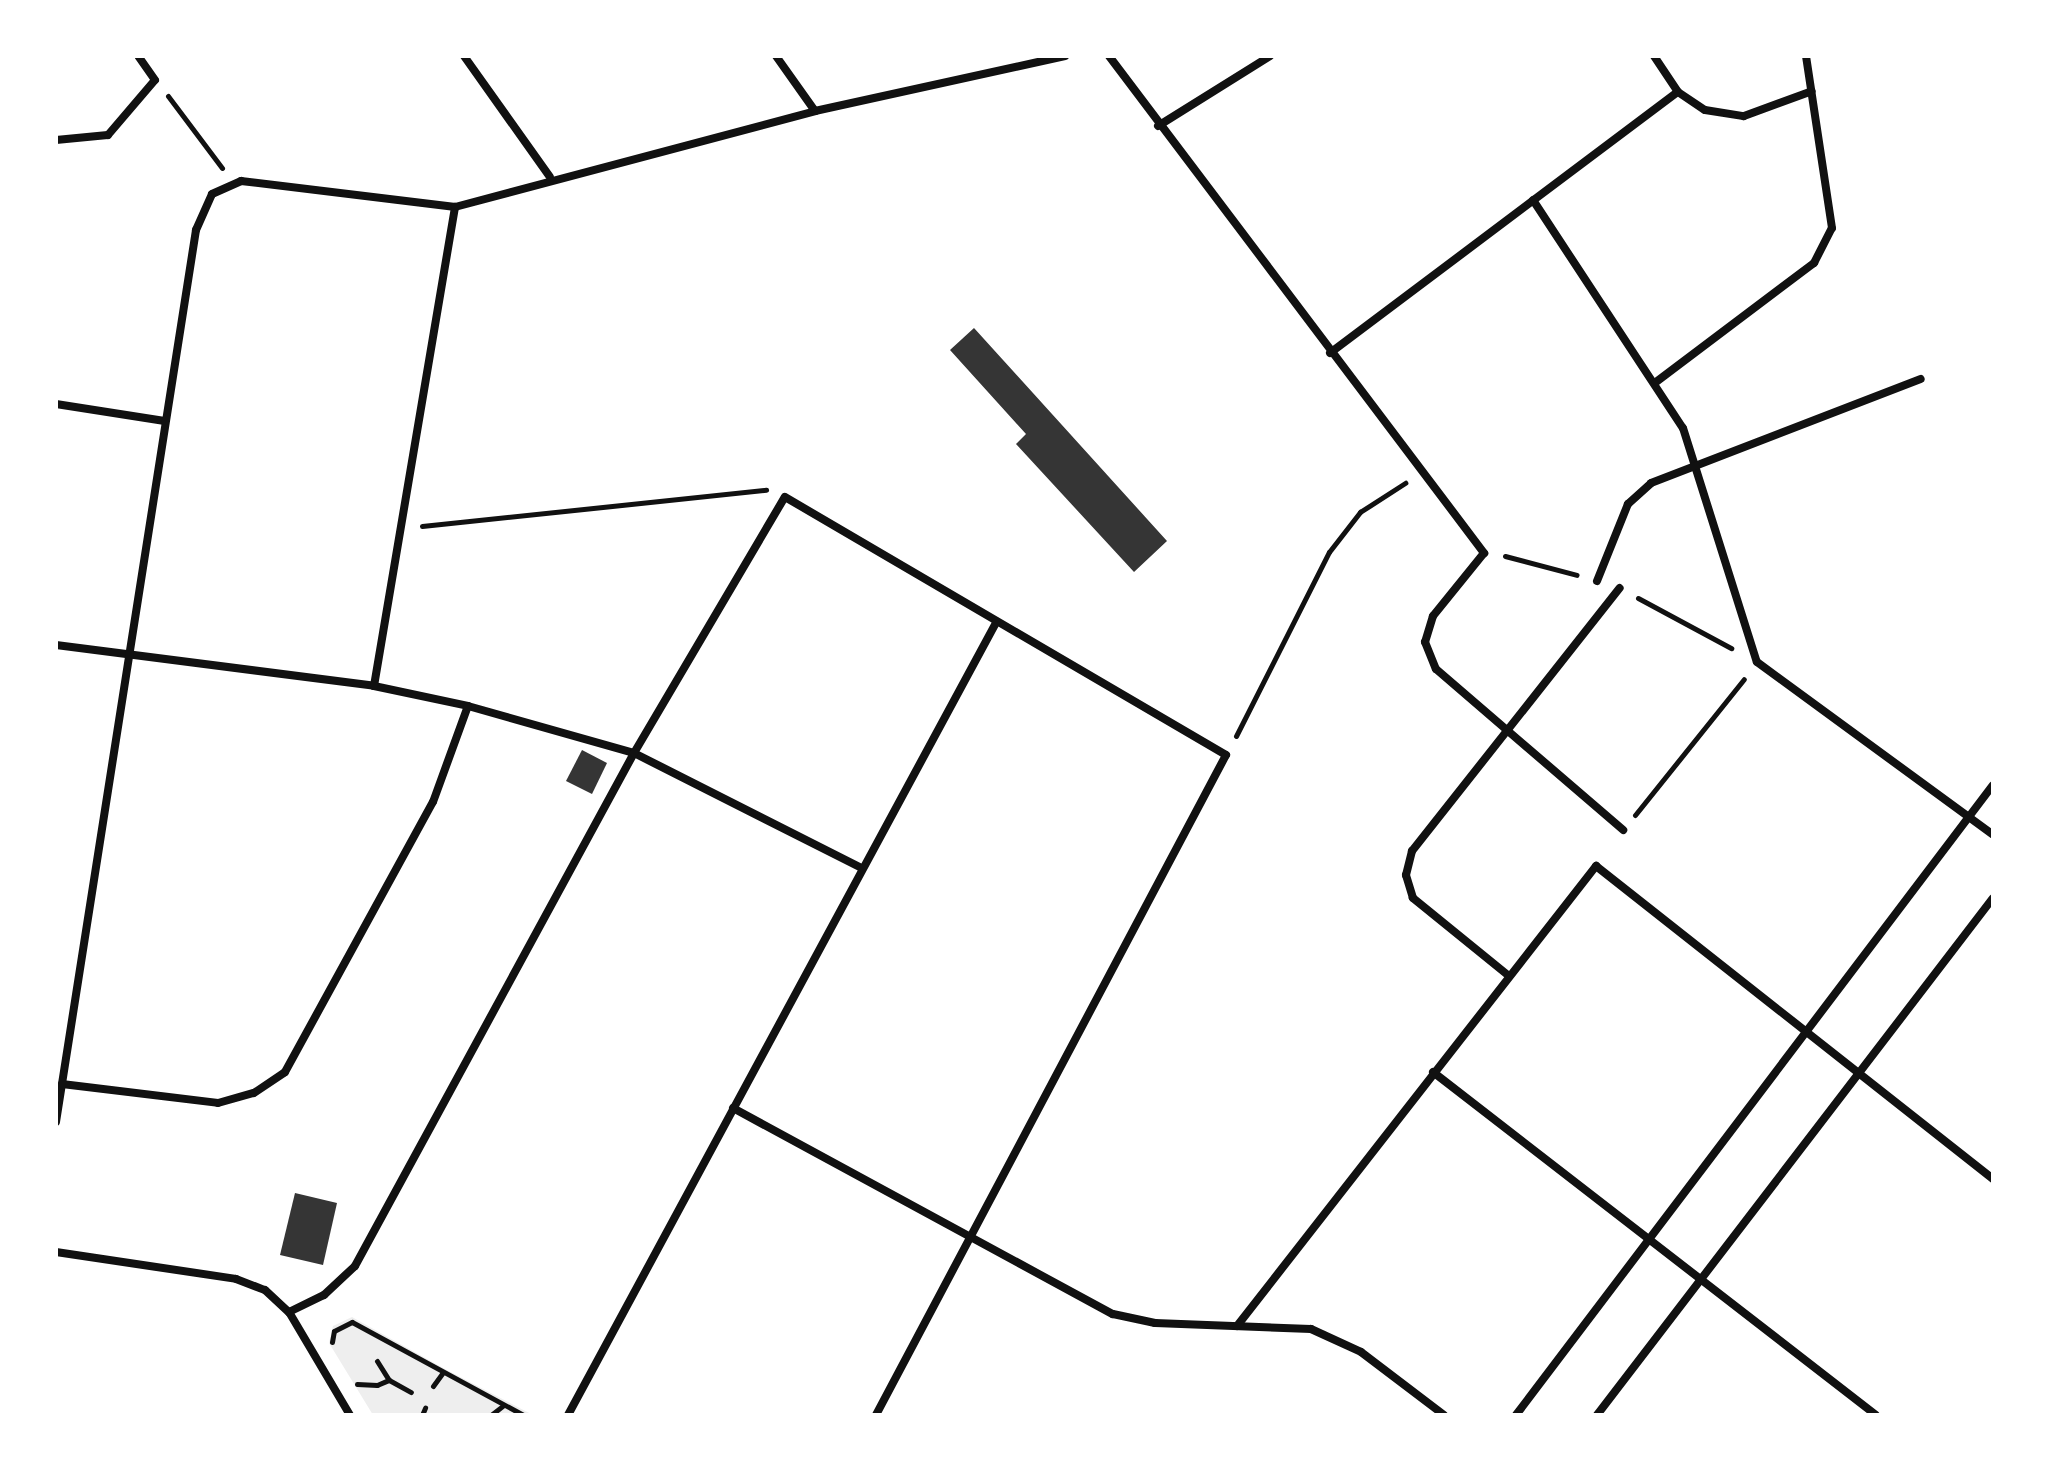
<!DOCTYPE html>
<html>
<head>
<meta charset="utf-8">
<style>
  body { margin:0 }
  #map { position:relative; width:2049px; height:1471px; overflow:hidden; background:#fff; font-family:Commissioner,sans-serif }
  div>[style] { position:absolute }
  .green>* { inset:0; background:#eee }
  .building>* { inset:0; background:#353535 }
  .path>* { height:5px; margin:-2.5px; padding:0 2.5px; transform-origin:2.5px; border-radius:2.5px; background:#111 }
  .minor>* { height:8px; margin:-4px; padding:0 4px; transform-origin:4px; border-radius:4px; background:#111 }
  span { translate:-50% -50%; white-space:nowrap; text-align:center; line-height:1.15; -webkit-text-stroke:6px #fff; paint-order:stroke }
  .frame { position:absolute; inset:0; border:58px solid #fff; pointer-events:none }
</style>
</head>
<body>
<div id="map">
  <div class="green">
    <div style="clip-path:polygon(352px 1317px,445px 1369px,533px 1415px,373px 1415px,329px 1343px,333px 1326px)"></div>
  </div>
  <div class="building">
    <div style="clip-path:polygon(974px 328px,1167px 541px,1134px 572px,1016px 444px,1026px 434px,950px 350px)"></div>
    <div style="clip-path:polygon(582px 750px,607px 763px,592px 794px,566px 781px)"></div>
    <div style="clip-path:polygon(295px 1193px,337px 1203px,323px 1265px,280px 1255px)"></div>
  </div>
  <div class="path">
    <div style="left:168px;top:96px;width:90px;rotate:53.1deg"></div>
    <div style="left:422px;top:526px;width:346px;rotate:-6deg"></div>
    <div style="left:1505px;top:556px;width:74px;rotate:14.8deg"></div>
    <div style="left:1638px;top:598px;width:106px;rotate:28.3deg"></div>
    <div style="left:1236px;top:736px;width:206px;rotate:-63.2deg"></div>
    <div style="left:1329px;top:552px;width:51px;rotate:-52.2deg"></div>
    <div style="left:1360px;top:512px;width:54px;rotate:-32.8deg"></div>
    <div style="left:1635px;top:815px;width:174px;rotate:-51.3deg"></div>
    <div style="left:332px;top:1342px;width:11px;rotate:-80deg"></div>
    <div style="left:334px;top:1331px;width:20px;rotate:-27deg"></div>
    <div style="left:352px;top:1322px;width:195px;rotate:28.5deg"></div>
    <div style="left:377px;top:1361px;width:22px;rotate:58deg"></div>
    <div style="left:389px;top:1380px;width:25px;rotate:29deg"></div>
    <div style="left:357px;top:1384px;width:20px;rotate:3deg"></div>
    <div style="left:377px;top:1385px;width:13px;rotate:-23deg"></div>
    <div style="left:433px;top:1386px;width:17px;rotate:-54deg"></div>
    <div style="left:422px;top:1415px;width:8px;rotate:-67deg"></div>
    <div style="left:491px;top:1415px;width:16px;rotate:-38deg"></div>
  </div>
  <div class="minor">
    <div style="left:464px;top:56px;width:148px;rotate:54.6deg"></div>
    <div style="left:776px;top:56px;width:67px;rotate:54.7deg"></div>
    <div style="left:1109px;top:56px;width:623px;rotate:52.96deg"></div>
    <div style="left:1484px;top:553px;width:81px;rotate:129deg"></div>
    <div style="left:1433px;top:616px;width:27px;rotate:107deg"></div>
    <div style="left:1425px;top:642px;width:29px;rotate:68deg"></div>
    <div style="left:1436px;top:669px;width:247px;rotate:40.7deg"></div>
    <div style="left:1654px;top:56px;width:43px;rotate:56.3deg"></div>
    <div style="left:1678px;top:92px;width:32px;rotate:34deg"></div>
    <div style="left:1705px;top:110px;width:39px;rotate:9deg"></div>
    <div style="left:1744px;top:116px;width:72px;rotate:-20.2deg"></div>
    <div style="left:1158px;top:126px;width:132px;rotate:-32deg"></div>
    <div style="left:56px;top:140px;width:52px;rotate:-5.5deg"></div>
    <div style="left:108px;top:135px;width:72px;rotate:-49.5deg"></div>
    <div style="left:155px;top:80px;width:29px;rotate:-125deg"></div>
    <div style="left:1533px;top:200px;width:273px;rotate:56.7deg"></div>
    <div style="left:1683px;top:428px;width:245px;rotate:72.5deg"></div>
    <div style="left:1757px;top:662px;width:293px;rotate:36.2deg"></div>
    <div style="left:1330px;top:353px;width:435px;rotate:-36.9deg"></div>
    <div style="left:1656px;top:382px;width:198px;rotate:-37deg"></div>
    <div style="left:1814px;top:263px;width:39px;rotate:-63deg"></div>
    <div style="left:1832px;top:228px;width:174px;rotate:-98.6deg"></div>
    <div style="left:56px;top:404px;width:110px;rotate:8.9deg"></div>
    <div style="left:1597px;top:581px;width:83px;rotate:-68.1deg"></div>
    <div style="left:1628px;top:504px;width:31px;rotate:-42deg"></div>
    <div style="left:1651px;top:483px;width:289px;rotate:-21.1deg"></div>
    <div style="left:56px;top:645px;width:321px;rotate:7.3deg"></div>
    <div style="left:374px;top:686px;width:96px;rotate:12deg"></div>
    <div style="left:468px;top:706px;width:173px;rotate:15.8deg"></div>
    <div style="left:634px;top:753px;width:255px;rotate:26.8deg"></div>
    <div style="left:374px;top:686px;width:486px;rotate:-80.4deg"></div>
    <div style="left:1509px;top:976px;width:124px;rotate:-140.9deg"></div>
    <div style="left:1413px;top:898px;width:24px;rotate:-107deg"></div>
    <div style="left:1406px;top:875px;width:25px;rotate:-76deg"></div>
    <div style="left:1412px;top:851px;width:335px;rotate:-51.7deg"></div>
    <div style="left:1433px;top:1072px;width:560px;rotate:37.75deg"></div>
    <div style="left:62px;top:1084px;width:157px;rotate:6.9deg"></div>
    <div style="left:218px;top:1103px;width:37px;rotate:-16deg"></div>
    <div style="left:254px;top:1093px;width:37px;rotate:-34deg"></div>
    <div style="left:285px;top:1072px;width:308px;rotate:-61.3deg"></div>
    <div style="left:433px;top:802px;width:102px;rotate:-70deg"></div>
    <div style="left:733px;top:1108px;width:432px;rotate:28.5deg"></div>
    <div style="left:1113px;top:1314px;width:43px;rotate:12.1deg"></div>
    <div style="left:1155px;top:1323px;width:156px;rotate:2.2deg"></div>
    <div style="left:1311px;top:1329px;width:55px;rotate:24.7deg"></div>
    <div style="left:1361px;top:1352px;width:104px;rotate:37.2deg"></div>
    <div style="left:56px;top:1122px;width:903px;rotate:-81.08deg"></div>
    <div style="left:196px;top:230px;width:39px;rotate:-66deg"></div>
    <div style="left:212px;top:194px;width:32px;rotate:-24deg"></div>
    <div style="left:241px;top:181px;width:216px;rotate:6.9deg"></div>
    <div style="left:455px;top:207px;width:373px;rotate:-14.9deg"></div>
    <div style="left:815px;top:111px;width:256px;rotate:-12.4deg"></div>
    <div style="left:56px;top:1252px;width:182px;rotate:8.5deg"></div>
    <div style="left:236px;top:1279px;width:31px;rotate:21deg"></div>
    <div style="left:265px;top:1290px;width:33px;rotate:43deg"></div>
    <div style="left:289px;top:1312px;width:120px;rotate:59.4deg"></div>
    <div style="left:289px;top:1312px;width:39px;rotate:-26deg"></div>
    <div style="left:324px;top:1295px;width:42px;rotate:-43.1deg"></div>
    <div style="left:355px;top:1266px;width:584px;rotate:-61.46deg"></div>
    <div style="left:634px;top:753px;width:297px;rotate:-59.5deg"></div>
    <div style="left:785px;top:497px;width:511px;rotate:30.33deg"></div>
    <div style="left:1226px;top:755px;width:747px;rotate:117.94deg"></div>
    <div style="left:1237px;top:1326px;width:584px;rotate:-52.03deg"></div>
    <div style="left:1596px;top:866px;width:506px;rotate:38.25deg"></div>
    <div style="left:568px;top:1415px;width:902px;rotate:-61.62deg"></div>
    <div style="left:1516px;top:1415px;width:790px;rotate:-52.87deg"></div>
    <div style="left:1597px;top:1415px;width:651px;rotate:-52.55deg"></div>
  </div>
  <div class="frame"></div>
</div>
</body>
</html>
